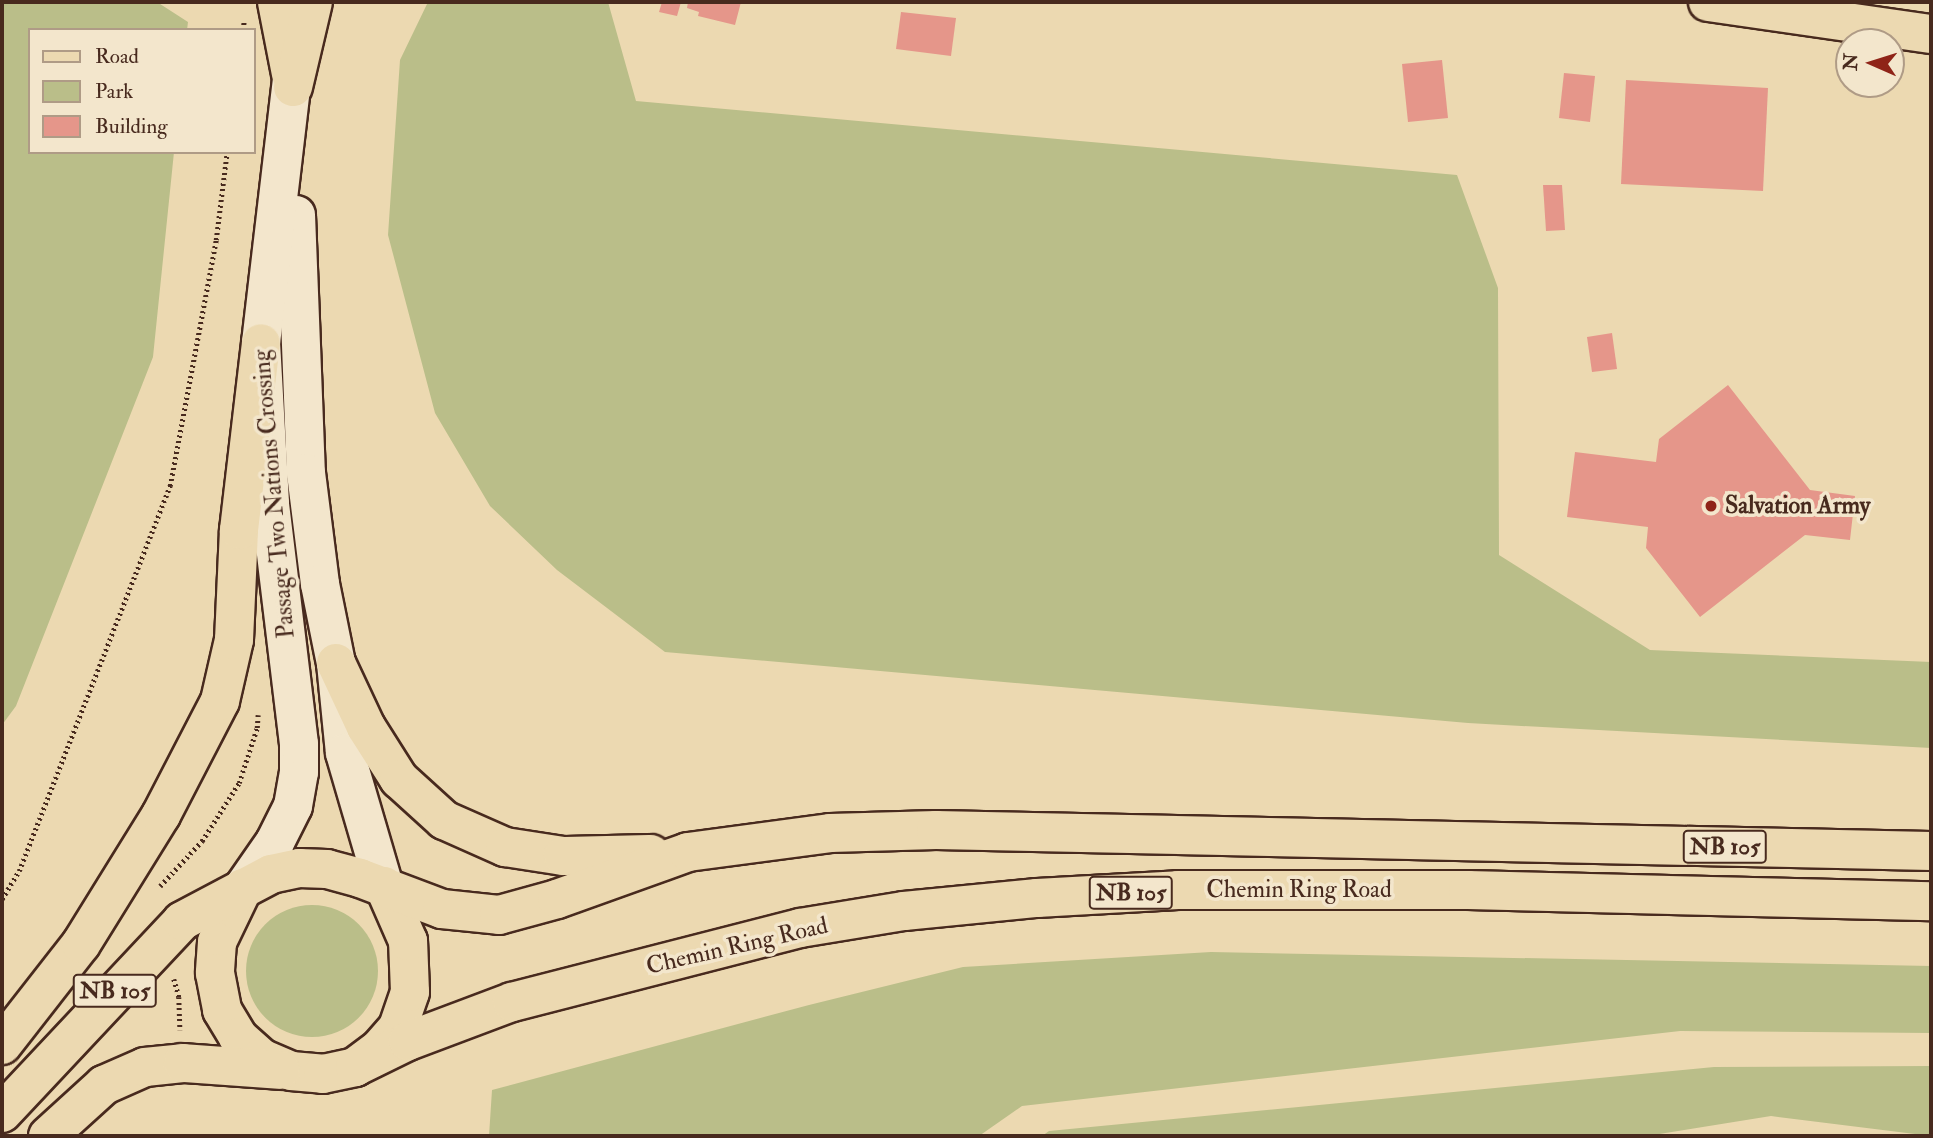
<!DOCTYPE html>
<html>
<head>
<meta charset="utf-8">
<style>
  body { margin:0 }
  #map { position:relative; width:1933px; height:1138px; overflow:hidden; background:#ecd9b1; font-family:"IM FELL Double Pica",serif }
  div>[style] { position:absolute }
  .green>* { inset:0; background:#babe89 }
  .round { border-radius:50% }
  .building>* { inset:0; background:#e5968a }
  .path>* { height:4.5px; margin-top:-2.25px; transform-origin:0; background:repeating-linear-gradient(90deg,#482a1e 0 2px,transparent 0 5.5px) }
  .roads { filter:drop-shadow(2px 0 #482a1e) drop-shadow(-2px 0 #482a1e) drop-shadow(0 2px #482a1e) drop-shadow(0 -2px #482a1e) }
  .secondary>* { height:38px; margin:-19px; padding:0 19px; transform-origin:19px; border-radius:19px; background:#f3e6cc }
  .primary>* { height:38px; margin:-19px; padding:0 19px; transform-origin:19px; border-radius:19px; background:#ecd9b1 }
  .highway>* { height:38px; margin:-19px; padding:0 19px; transform-origin:19px; border-radius:19px; background:#ecd9b1 }
  .dots>* { width:19px; height:19px; translate:-50% -50%; box-sizing:border-box; border:4px solid #f3e6cc; border-radius:50% }
  span { translate:-50% -50%; white-space:nowrap; text-align:center; line-height:1.15; -webkit-text-stroke:7px #f3e6cc; paint-order:stroke }
  .shield-label span { padding:2px 5px; background:#f3e6cc; border:2px solid; border-radius:5px; -webkit-text-stroke-width:0 }
  .shield-label { font-size:23px; color:#482a1e; font-weight:700 }
  .street-label { font-size:24px; color:#482a1e }
  .poi-label { font-size:24px; color:#482a1e; font-weight:700 }
  .left { translate:0 -50%; text-align:left }
  .frame { position:absolute; inset:0; border:4px solid #482a1e; pointer-events:none }
  .legend { position:absolute; left:28px; top:28px; width:228px; height:126px; box-sizing:border-box; background:#f3e6cc; border:2px solid #af9b86; margin:0; padding:9px 12px; list-style:none; font-size:21px; color:#482a1e }
  .legend li { display:flex; align-items:center; gap:14px; height:35px }
  .legend b { width:35px; border:2px solid #af9b86 }
  .north { position:absolute; left:1835px; top:28px; width:70px; height:70px; box-sizing:border-box; background:#f3e6cc; border:2px solid #af9b86; border-radius:50%; rotate:273deg; font-size:19px; font-weight:700; line-height:28px; text-align:center; color:#482a1e }
  .north::after { content:''; display:block; margin:auto; width:24px; height:32px; background:#8f2418; clip-path:polygon(50% 0,100% 100%,50% 72%,0 100%) }
</style>
</head>
<body>
<div id="map">
  <div class="green">
    <div style="clip-path:polygon(2px 2px,157px 2px,188px 22px,187px 30px,30px 30px,30px 152px,174px 152px,153px 357px,16px 706px,2px 725px)"></div>
    <div style="clip-path:polygon(428px 2px,608px 2px,636px 101px,1457px 175px,1498px 288px,1499px 555px,1650px 650px,1931px 662px,1931px 748px,1468px 723px,665px 652px,557px 570px,490px 506px,435px 413px,388px 235px,400px 60px)"></div>
    <div class="round" style="left:246px;top:905px;width:132px;height:132px"></div>
    <div style="clip-path:polygon(1211px 952px,1931px 966px,1931px 1033px,1680px 1031px,1022px 1106px,979px 1136px,489px 1136px,492px 1090px,809px 1005px,963px 967px)"></div>
    <div style="clip-path:polygon(1931px 1066px,1931px 1136px,1771px 1116px,1647px 1136px,1042px 1136px,1049px 1131px,1714px 1067px)"></div>
  </div>
  <div class="building">
    <div style="clip-path:polygon(662px 2px,681px 2px,677px 16px,659px 12px)"></div>
    <div style="clip-path:polygon(688px 2px,741px 2px,735px 25px,698px 16px,699px 12px,687px 8px)"></div>
    <div style="clip-path:polygon(901px 12px,956px 18px,951px 56px,896px 49px)"></div>
    <div style="clip-path:polygon(1442px 60px,1448px 118px,1408px 122px,1402px 64px)"></div>
    <div style="clip-path:polygon(1564px 73px,1595px 76px,1590px 122px,1559px 118px)"></div>
    <div style="clip-path:polygon(1626px 80px,1768px 88px,1763px 191px,1621px 184px)"></div>
    <div style="clip-path:polygon(1543px 185px,1562px 185px,1565px 230px,1546px 231px)"></div>
    <div style="clip-path:polygon(1612px 333px,1617px 369px,1592px 372px,1587px 337px)"></div>
    <div style="clip-path:polygon(1728px 385px,1810px 490px,1855px 496px,1850px 540px,1805px 535px,1700px 617px,1646px 548px,1648px 527px,1567px 517px,1575px 452px,1656px 462px,1659px 439px)"></div>
  </div>
  <div class="path">
    <div style="left:243px;top:30px;width:10px;rotate:-84deg"></div>
    <div style="left:160px;top:886px;width:62px;rotate:-47deg"></div>
    <div style="left:202px;top:841px;width:69px;rotate:-57.5deg"></div>
    <div style="left:239px;top:783px;width:58px;rotate:-71.9deg"></div>
    <div style="left:257px;top:728px;width:13px;rotate:-86deg"></div>
    <div style="left:2px;top:899px;width:33px;rotate:-59deg"></div>
    <div style="left:19px;top:871px;width:414px;rotate:-68.6deg"></div>
    <div style="left:170px;top:486px;width:250px;rotate:-79.4deg"></div>
    <div style="left:216px;top:240px;width:89px;rotate:-82.9deg"></div>
    <div style="left:174px;top:979px;width:19px;rotate:74deg"></div>
    <div style="left:179px;top:997px;width:33px;rotate:88deg"></div>
  </div>
  <div class="roads">
    <div class="secondary">
      <div style="left:296px;top:215px;width:258px;rotate:87.8deg"></div>
      <div style="left:306px;top:473px;width:112px;rotate:82.8deg"></div>
      <div style="left:320px;top:584px;width:81px;rotate:78.6deg"></div>
      <div style="left:336px;top:663px;width:90px;rotate:84.3deg"></div>
      <div style="left:345px;top:753px;width:139px;rotate:73.7deg"></div>
      <div style="left:243px;top:888px;width:56px;rotate:-55.2deg"></div>
      <div style="left:275px;top:842px;width:40px;rotate:-63.4deg"></div>
      <div style="left:293px;top:806px;width:35px;rotate:-80deg"></div>
      <div style="left:299px;top:772px;width:28px;rotate:-90deg"></div>
      <div style="left:299px;top:744px;width:243px;rotate:-96.9deg"></div>
      <div style="left:270px;top:503px;width:160px;rotate:-93.2deg"></div>
      <div style="left:261px;top:343px;width:292px;rotate:-83.3deg"></div>
    </div>
    <div class="primary">
      <div style="left:277px;top:2px;width:73px;rotate:79deg"></div>
      <div style="left:1708px;top:2px;width:225px;rotate:8.2deg"></div>
      <div style="left:293px;top:87px;width:87px;rotate:-76.8deg"></div>
    </div>
    <div class="highway">
      <div style="left:336px;top:663px;width:71px;rotate:64.9deg"></div>
      <div style="left:366px;top:727px;width:62px;rotate:57.6deg"></div>
      <div style="left:399px;top:779px;width:61px;rotate:42.3deg"></div>
      <div style="left:444px;top:820px;width:67px;rotate:23.9deg"></div>
      <div style="left:505px;top:847px;width:59px;rotate:8.8deg"></div>
      <div style="left:563px;top:856px;width:88px;rotate:-1.3deg"></div>
      <div style="left:243px;top:888px;width:60px;rotate:115.7deg"></div>
      <div style="left:217px;top:942px;width:31px;rotate:94deg"></div>
      <div style="left:215px;top:973px;width:38px;rotate:79deg"></div>
      <div style="left:222px;top:1010px;width:31px;rotate:59deg"></div>
      <div style="left:238px;top:1037px;width:31px;rotate:42deg"></div>
      <div style="left:261px;top:1058px;width:33px;rotate:23deg"></div>
      <div style="left:291px;top:1071px;width:32px;rotate:5deg"></div>
      <div style="left:323px;top:1074px;width:33px;rotate:-12deg"></div>
      <div style="left:355px;top:1067px;width:31px;rotate:-37deg"></div>
      <div style="left:380px;top:1048px;width:28px;rotate:-49deg"></div>
      <div style="left:398px;top:1027px;width:37px;rotate:-71deg"></div>
      <div style="left:410px;top:992px;width:51px;rotate:-92.2deg"></div>
      <div style="left:408px;top:941px;width:60px;rotate:-113.6deg"></div>
      <div style="left:2px;top:1045px;width:128px;rotate:-52deg"></div>
      <div style="left:81px;top:944px;width:152px;rotate:-58.2deg"></div>
      <div style="left:161px;top:815px;width:128px;rotate:-62.6deg"></div>
      <div style="left:220px;top:701px;width:63px;rotate:-77.1deg"></div>
      <div style="left:234px;top:640px;width:110px;rotate:-87.4deg"></div>
      <div style="left:239px;top:530px;width:188px;rotate:-83.3deg"></div>
      <div style="left:355px;top:1067px;width:59px;rotate:-26.1deg"></div>
      <div style="left:408px;top:1041px;width:111px;rotate:-20.6deg"></div>
      <div style="left:512px;top:1002px;width:297px;rotate:-14.4deg"></div>
      <div style="left:800px;top:928px;width:105px;rotate:-9.3deg"></div>
      <div style="left:904px;top:911px;width:134px;rotate:-5.6deg"></div>
      <div style="left:1037px;top:898px;width:141px;rotate:-3.2deg"></div>
      <div style="left:1178px;top:890px;width:290px"></div>
      <div style="left:1468px;top:890px;width:463px;rotate:1.4deg"></div>
      <div style="left:2px;top:1113px;width:263px;rotate:-46.8deg"></div>
      <div style="left:182px;top:921px;width:101px;rotate:-27.8deg"></div>
      <div style="left:271px;top:874px;width:29px;rotate:-12deg"></div>
      <div style="left:299px;top:868px;width:28px;rotate:2deg"></div>
      <div style="left:327px;top:869px;width:34px;rotate:15deg"></div>
      <div style="left:360px;top:878px;width:88px;rotate:20.7deg"></div>
      <div style="left:442px;top:909px;width:57px;rotate:6deg"></div>
      <div style="left:499px;top:915px;width:60px;rotate:-15.4deg"></div>
      <div style="left:557px;top:899px;width:139px;rotate:-19.7deg"></div>
      <div style="left:688px;top:852px;width:143px;rotate:-7.6deg"></div>
      <div style="left:830px;top:833px;width:106px;rotate:-1.6deg"></div>
      <div style="left:936px;top:830px;width:995px;rotate:1.21deg"></div>
      <div style="left:48px;top:1136px;width:76px;rotate:-42.3deg"></div>
      <div style="left:104px;top:1085px;width:45px;rotate:-23.7deg"></div>
      <div style="left:145px;top:1067px;width:38px;rotate:-6deg"></div>
      <div style="left:183px;top:1063px;width:98px;rotate:4.1deg"></div>
    </div>
  </div>
  <div class="dots">
    <div style="left:1711px;top:506px;background:#8f2418"></div>
  </div>
  <div class="shield-label">
    <span style="left:1725px;top:847px">NB 105</span>
    <span style="left:1131px;top:893px">NB 105</span>
    <span style="left:115px;top:991px">NB 105</span>
  </div>
  <div class="street-label">
    <span style="left:274px;top:494px;rotate:-95deg">Passage Two Nations Crossing</span>
    <span style="left:1299px;top:890px">Chemin Ring Road</span>
    <span style="left:737px;top:946px;rotate:-13deg">Chemin Ring Road</span>
  </div>
  <div class="poi-label">
    <span class="left" style="left:1725px;top:506px">Salvation Army</span>
  </div>
  <div class="frame"></div>
  <ul class="legend">
  <li><b style="height:9px;background:#ecd9b1"></b>Road</li>
  <li><b style="height:19px;background:#babe89"></b>Park</li>
  <li><b style="height:19px;background:#e5968a"></b>Building</li>
  </ul>
  <div class="north">N</div>
</div>
</body>
</html>
